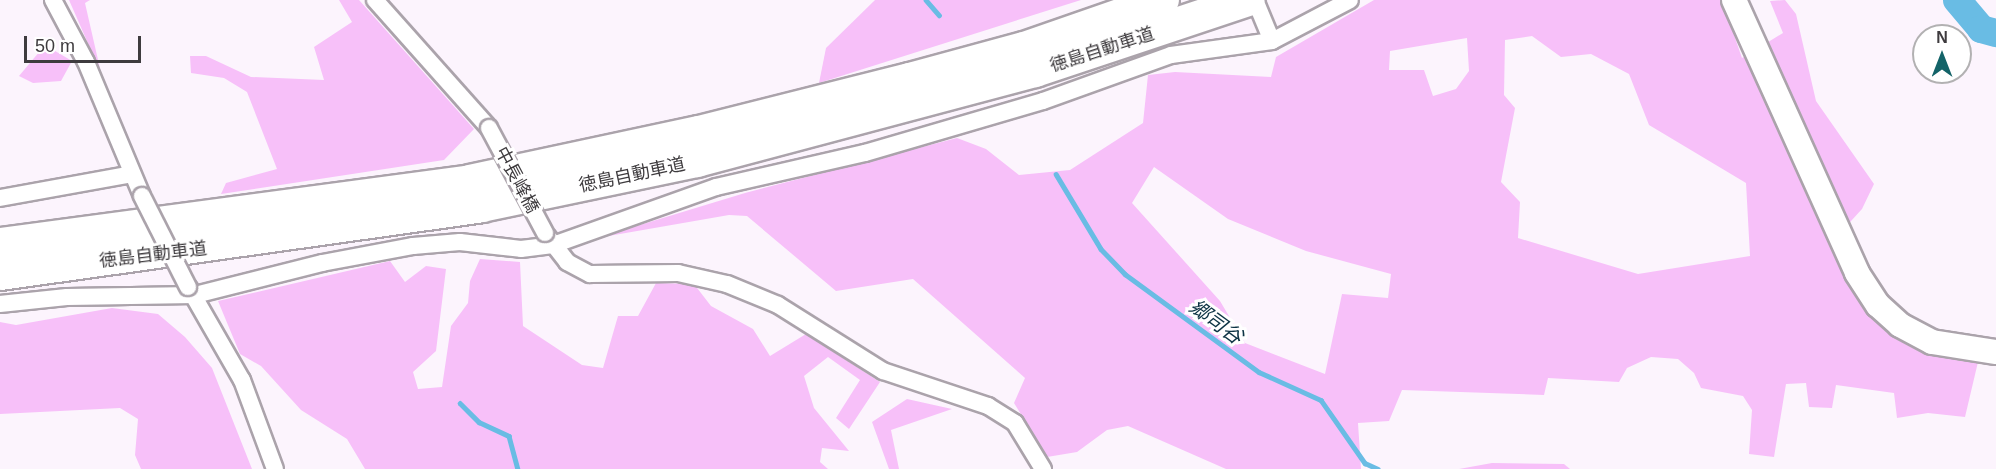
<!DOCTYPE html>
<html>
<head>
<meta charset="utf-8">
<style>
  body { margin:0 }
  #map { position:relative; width:1996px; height:469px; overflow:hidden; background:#fcf4fd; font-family:Helvetica,"Noto Sans JP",sans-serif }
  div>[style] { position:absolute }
  .green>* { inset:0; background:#f7c0f9 }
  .stream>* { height:4.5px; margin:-2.25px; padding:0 2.25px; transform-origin:2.25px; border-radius:2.25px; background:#69bce4 }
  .river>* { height:28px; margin:-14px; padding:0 14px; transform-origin:14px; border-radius:14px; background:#69bce4 }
  .roads { filter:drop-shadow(2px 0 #aba3ab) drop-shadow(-2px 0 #aba3ab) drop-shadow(0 2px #aba3ab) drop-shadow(0 -2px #aba3ab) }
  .street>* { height:16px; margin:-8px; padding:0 8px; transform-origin:8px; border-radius:8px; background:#fff }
  .secondary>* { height:24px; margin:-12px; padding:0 12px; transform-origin:12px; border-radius:12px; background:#fff }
  .highway>* { height:32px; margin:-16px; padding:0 16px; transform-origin:16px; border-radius:16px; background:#fff }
  .bridges { filter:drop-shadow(2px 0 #aba3ab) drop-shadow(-2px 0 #aba3ab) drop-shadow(0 2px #aba3ab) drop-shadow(0 -2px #aba3ab) }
  .street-bridge>* { height:16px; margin:-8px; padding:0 8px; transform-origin:8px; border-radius:8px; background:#fff }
  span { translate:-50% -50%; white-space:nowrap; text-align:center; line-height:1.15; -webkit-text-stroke:6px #fff; paint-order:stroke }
  .street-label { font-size:18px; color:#3e3b3e }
  .water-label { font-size:20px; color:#0d3344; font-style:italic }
  .north { position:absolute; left:1912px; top:24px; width:60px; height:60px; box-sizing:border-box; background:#fff; border:2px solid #b2b1b2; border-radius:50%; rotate:0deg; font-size:16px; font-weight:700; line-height:24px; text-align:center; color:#3e3b3e }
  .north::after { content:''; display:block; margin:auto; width:21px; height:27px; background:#136368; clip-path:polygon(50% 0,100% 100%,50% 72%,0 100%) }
  .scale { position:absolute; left:24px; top:36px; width:117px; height:27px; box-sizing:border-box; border:3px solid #3e3b3e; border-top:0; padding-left:8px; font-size:18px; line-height:21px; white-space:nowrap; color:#3e3b3e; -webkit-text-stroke:4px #fff; paint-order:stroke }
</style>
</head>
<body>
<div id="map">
  <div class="green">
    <div style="clip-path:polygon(69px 0,90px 0,85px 3px,101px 73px)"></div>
    <div style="clip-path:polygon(339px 0,359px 0,474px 129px,444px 160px,221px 194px,226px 183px,277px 169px,247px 92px,224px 78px,191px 73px,190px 56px,206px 56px,251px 77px,324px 80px,314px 47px,352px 22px)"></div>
    <div style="clip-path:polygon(875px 0,1081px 0,819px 83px,826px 48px)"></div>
    <div style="clip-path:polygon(evenodd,1374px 0,1722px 0,1742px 58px,1783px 33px,1770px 1px,1785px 0,1796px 14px,1816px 101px,1874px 184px,1862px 209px,1830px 244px,1876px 322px,1924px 354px,1978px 362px,1965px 417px,1928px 413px,1897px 418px,1894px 393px,1836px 385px,1832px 408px,1809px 407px,1806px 383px,1786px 384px,1774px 457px,1749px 454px,1752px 410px,1743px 396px,1701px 388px,1694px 373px,1678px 359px,1651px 357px,1627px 368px,1619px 382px,1548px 378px,1544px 395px,1402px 390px,1389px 421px,1358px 423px,1361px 469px,1226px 469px,1128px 426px,1107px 430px,1077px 452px,1047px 457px,1014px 403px,1025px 378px,913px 279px,836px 291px,747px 216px,729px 215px,597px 238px,745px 193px,957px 138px,986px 149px,1019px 175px,1070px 170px,1143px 123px,1148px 75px,1175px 72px,1271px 77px,1276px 57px,1374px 0,1532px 36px,1561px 57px,1591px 54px,1629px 74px,1649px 125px,1746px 183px,1750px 256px,1638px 274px,1518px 238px,1520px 202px,1501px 182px,1515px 108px,1504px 95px,1505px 40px,1532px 36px,1374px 0,1467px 38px,1469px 71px,1456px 89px,1433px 96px,1424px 70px,1389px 70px,1390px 51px,1467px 38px,1374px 0,1154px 167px,1228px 219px,1306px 251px,1391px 274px,1388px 298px,1342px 294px,1325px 374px,1245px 343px,1220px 301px,1132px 203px,1154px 167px)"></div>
    <div style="clip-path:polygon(45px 45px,72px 61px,61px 81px,33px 83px,19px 76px)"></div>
    <div style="clip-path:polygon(480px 259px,520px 262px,523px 326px,582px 365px,603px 368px,618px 316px,638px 316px,656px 283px,694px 284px,711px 306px,753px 329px,770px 356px,806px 334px,880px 382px,849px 429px,836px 418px,860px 380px,828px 357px,804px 376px,814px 408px,849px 451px,822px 448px,820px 462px,828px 469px,365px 469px,347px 439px,301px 410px,261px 366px,240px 354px,218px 301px,390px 261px,405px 282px,426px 266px,446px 269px,436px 351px,413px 372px,418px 389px,442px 387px,451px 326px,468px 303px,470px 281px)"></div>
    <div style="clip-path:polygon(112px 308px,158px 314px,185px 337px,212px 368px,252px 469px,141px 469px,135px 455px,138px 419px,120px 408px,0 414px,0 322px,16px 325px)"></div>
    <div style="clip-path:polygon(907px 399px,952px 409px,891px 430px,899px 469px,889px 469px,872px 422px)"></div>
    <div style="clip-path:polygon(1492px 463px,1564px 464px,1570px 469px,1459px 469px)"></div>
  </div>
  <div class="stream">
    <div style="left:926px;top:0;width:20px;rotate:49deg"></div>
    <div style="left:1056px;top:174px;width:87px;rotate:59deg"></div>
    <div style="left:1101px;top:249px;width:35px;rotate:46deg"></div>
    <div style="left:1125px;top:274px;width:166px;rotate:36.2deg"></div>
    <div style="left:1259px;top:372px;width:68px;rotate:24.3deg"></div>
    <div style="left:1321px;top:400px;width:77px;rotate:55.1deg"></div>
    <div style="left:1365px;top:463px;width:14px;rotate:25deg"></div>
    <div style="left:460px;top:403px;width:27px;rotate:45deg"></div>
    <div style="left:479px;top:422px;width:33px;rotate:25deg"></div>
    <div style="left:509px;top:436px;width:34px;rotate:75deg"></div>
  </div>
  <div class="river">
    <div style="left:1957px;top:0;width:38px;rotate:50deg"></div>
    <div style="left:1981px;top:29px;width:16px;rotate:15deg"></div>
  </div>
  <div class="roads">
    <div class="street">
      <div style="left:53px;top:0;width:70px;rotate:62deg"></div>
      <div style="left:86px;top:62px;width:145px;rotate:67.3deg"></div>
      <div style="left:375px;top:0;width:171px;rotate:48.3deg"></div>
      <div style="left:1255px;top:0;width:44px;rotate:67.5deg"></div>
      <div style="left:0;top:198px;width:134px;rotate:-10.3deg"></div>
      <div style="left:547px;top:236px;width:33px;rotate:52deg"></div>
      <div style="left:567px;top:262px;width:26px;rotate:28deg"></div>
      <div style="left:590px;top:274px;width:88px;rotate:-0.7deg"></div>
      <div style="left:678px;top:273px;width:50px;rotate:12.7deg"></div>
      <div style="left:727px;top:284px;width:55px;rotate:22.4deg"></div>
      <div style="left:778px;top:305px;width:124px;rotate:32.2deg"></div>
      <div style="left:883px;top:371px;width:111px;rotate:18.4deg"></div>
      <div style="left:988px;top:406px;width:32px;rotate:32deg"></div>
      <div style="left:1015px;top:423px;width:54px;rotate:58.7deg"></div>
      <div style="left:189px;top:288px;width:106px;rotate:60.1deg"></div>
      <div style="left:242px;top:380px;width:95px;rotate:69.7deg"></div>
      <div style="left:0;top:304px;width:67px;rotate:-6deg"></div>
      <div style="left:67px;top:297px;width:128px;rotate:-0.9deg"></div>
      <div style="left:195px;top:295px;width:131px;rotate:-14.1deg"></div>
      <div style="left:322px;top:263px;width:93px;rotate:-10.6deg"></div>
      <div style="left:413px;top:246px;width:47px;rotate:-4.9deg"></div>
      <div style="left:460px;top:242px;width:61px;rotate:6.5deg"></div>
      <div style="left:521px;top:249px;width:32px;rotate:-7deg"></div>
      <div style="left:553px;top:245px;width:173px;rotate:-19.6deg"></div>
      <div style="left:716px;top:187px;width:153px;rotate:-12.9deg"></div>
      <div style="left:865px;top:153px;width:185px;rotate:-16.3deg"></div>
      <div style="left:1043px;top:101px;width:136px;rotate:-19.8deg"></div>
      <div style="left:1171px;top:55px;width:102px;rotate:-7.9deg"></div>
      <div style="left:1272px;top:41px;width:88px;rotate:-27.7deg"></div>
    </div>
    <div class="secondary">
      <div style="left:1734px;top:0;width:299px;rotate:65.7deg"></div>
      <div style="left:1857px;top:273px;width:38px;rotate:57deg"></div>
      <div style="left:1878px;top:305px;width:30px;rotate:42deg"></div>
      <div style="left:1900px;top:325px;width:36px;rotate:28deg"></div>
      <div style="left:1932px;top:342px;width:65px;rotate:8.9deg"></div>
    </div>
    <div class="highway">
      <div style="left:0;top:244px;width:474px;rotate:-7.6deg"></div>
      <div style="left:470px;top:181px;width:234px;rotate:-12.1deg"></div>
      <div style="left:699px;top:132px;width:218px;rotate:-14.1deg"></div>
      <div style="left:910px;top:79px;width:118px;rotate:-15.2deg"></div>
      <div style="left:1024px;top:48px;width:147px;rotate:-19.1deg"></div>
      <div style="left:0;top:274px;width:486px;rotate:-8deg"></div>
      <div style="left:481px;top:206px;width:221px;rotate:-11.8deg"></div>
      <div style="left:697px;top:161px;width:350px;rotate:-14.9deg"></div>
      <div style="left:1035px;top:71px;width:225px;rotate:-18.4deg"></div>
    </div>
  </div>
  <div class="bridges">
    <div class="street-bridge">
      <div style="left:489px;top:128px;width:119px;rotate:61.9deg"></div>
      <div style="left:142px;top:196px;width:102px;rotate:63.2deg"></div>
    </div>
  </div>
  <div class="street-label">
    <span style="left:1102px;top:50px;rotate:-18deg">徳島自動車道</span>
    <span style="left:632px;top:175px;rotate:-12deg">徳島自動車道</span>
    <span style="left:517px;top:180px;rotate:62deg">中長峰橋</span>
    <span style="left:153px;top:255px;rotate:-7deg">徳島自動車道</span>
  </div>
  <div class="water-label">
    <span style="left:1216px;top:322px;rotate:36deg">郷司谷</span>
  </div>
  <div class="north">N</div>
  <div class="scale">50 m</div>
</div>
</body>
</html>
